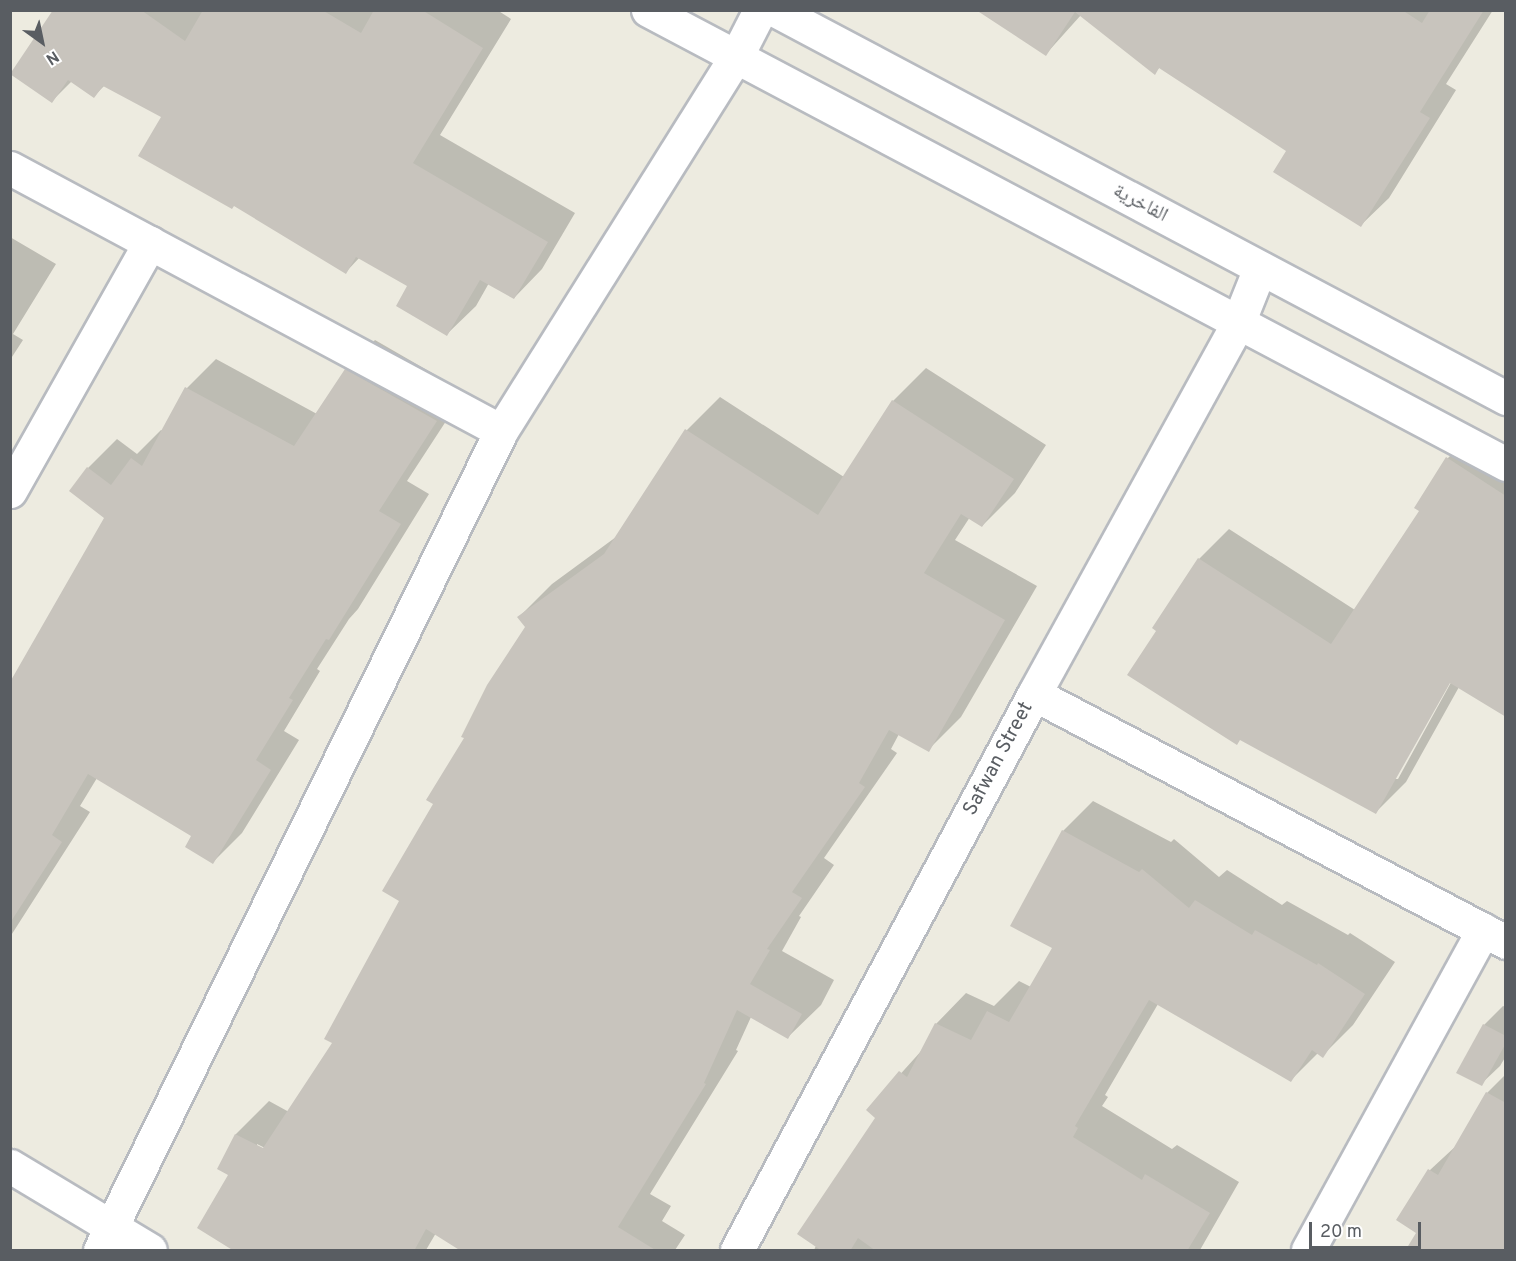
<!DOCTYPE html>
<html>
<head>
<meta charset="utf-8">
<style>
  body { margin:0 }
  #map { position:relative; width:1516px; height:1261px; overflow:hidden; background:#edebe0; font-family:Overpass,"Noto Naskh Arabic",sans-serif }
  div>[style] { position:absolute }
  .shadow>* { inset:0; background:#0003 }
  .building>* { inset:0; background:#c8c4bd }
  .roads { filter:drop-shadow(2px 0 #b8bbc0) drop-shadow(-2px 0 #b8bbc0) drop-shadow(0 2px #b8bbc0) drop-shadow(0 -2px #b8bbc0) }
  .minor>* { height:33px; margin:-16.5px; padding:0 16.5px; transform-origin:16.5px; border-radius:16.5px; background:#fff }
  span { translate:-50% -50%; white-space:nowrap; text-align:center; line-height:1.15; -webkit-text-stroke:4.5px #fff; paint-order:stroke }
  .street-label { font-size:20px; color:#595d62 }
  .frame { position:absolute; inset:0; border:12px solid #595d62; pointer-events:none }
  .north { position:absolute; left:12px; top:12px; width:60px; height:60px; -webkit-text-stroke:4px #fff; paint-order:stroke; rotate:147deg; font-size:16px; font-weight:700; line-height:24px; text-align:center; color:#595d62 }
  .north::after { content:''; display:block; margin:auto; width:21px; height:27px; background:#595d62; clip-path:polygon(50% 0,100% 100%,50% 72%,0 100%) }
  .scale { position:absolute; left:1309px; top:1222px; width:112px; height:27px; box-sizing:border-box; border:3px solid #595d62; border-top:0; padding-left:8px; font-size:18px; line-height:21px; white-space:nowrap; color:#595d62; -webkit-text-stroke:4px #fff; paint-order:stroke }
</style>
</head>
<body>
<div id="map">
  <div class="shadow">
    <div style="clip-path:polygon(55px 10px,497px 10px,511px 19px,440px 135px,575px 213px,542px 269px,514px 298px,489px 283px,476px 306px,447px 334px,409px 286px,360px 257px,346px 272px,163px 116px,105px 85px,94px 96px,72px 81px,52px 101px)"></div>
    <div style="clip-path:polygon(979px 10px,1493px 10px,1446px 84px,1456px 90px,1389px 198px,1361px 225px,1288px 151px,1160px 67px,1154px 73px,1081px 15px,1046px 54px)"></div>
    <div style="clip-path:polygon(10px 237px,56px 264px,13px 334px,23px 340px,10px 360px)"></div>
    <div style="clip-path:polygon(375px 340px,465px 392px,407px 481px,429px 494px,358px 609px,349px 619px,317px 669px,320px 671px,284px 731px,299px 740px,242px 833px,213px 862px,193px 836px,97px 778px,80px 806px,90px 812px,10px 937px,10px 685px,106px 517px,88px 468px,117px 439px,137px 454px,161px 430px,163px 431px,187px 388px,216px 359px,317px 414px,346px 369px)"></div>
    <div style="clip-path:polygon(evenodd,926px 368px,1046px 445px,1015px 493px,982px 526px,970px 517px,955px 540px,1037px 586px,961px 717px,928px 750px,899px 734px,891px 749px,897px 753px,824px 858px,834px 865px,799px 916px,801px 917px,782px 951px,834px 980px,821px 1005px,788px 1037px,751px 1017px,736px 1050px,738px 1051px,650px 1194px,671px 1206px,662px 1221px,685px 1235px,675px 1250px,464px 1250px,436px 1233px,426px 1250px,237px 1250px,230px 1174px,219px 1168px,236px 1134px,269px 1101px,289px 1112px,334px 1043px,401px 900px,435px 803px,466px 738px,527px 627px,519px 617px,552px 584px,616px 537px,687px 430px,720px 397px,844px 477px,893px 401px,926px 368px,257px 1144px,271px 1151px,257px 1147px,257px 1144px)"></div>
    <div style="clip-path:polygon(evenodd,1478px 428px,1506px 446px,1506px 716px,1459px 687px,1406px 782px,1376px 812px,1158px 631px,1199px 559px,1229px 529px,1355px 610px,1421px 510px,1448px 458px,1478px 428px,1452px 675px,1454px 677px,1398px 779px,1394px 779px,1452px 675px)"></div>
    <div style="clip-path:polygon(1093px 801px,1171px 842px,1174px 839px,1219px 877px,1227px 870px,1282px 905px,1287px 901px,1348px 935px,1350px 933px,1395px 962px,1353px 1025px,1322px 1056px,1318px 1053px,1291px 1080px,1158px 1004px,1105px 1095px,1108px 1097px,1102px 1106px,1172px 1149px,1177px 1145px,1239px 1182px,1200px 1250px,814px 1250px,877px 1118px,868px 1110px,923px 1049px,936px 1024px,966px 993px,994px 1006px,1019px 981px,1031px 987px,1054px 948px,1063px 831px)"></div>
    <div style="clip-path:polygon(1503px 1006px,1506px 1007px,1506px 1056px,1500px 1066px,1481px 1084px,1484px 1025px)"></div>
    <div style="clip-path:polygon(1506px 1074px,1506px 1250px,1418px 1232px,1430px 1170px,1457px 1145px,1487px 1093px)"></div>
  </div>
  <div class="building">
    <div style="clip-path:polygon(53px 10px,141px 10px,185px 41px,203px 10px,322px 10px,361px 33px,374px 10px,422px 10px,483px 48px,413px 163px,548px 242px,514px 299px,480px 280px,447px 336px,396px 306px,407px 286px,356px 257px,346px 274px,234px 206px,232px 209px,138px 156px,161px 117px,103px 86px,94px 98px,68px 80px,52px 103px,10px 74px)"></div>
    <div style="clip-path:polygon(976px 10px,1402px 10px,1422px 23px,1430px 10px,1484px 10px,1420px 112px,1430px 118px,1361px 227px,1273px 172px,1286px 151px,1159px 68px,1155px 75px,1075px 12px,1046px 56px)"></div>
    <div style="clip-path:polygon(345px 369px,437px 421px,379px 511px,401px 524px,329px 640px,326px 639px,289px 698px,293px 700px,256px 760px,271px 770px,213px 864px,185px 847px,191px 836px,88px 774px,52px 835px,62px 842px,10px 923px,10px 682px,104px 518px,69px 491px,87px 467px,111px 485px,131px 458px,142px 466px,185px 387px,294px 446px)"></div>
    <div style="clip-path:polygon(892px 400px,1014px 479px,982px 527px,961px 514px,924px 573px,1005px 620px,929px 752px,889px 730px,859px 783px,865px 787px,792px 892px,802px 898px,767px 949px,770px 950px,750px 984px,802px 1014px,788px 1039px,737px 1010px,704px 1083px,706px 1084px,618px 1227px,657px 1251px,461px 1251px,426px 1229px,414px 1251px,234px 1251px,197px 1228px,228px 1175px,217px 1169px,235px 1134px,263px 1148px,332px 1043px,324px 1039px,399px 901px,382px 891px,433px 804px,426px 800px,464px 738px,461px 737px,487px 685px,525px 627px,517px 617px,604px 554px,685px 429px,818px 515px)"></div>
    <div style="clip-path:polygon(1446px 457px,1506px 496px,1506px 717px,1450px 683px,1376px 814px,1240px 740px,1237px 745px,1127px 675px,1156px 631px,1152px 628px,1198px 558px,1331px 644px,1419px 511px,1414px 508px)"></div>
    <div style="clip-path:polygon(1062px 830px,1139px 872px,1142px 869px,1189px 908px,1195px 900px,1252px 935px,1255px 930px,1317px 965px,1318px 963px,1365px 994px,1323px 1058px,1312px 1050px,1291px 1082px,1149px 1000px,1075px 1126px,1078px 1128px,1073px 1137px,1142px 1180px,1145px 1174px,1210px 1213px,1187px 1251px,876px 1251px,858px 1238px,850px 1251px,822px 1251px,797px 1234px,875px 1118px,866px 1110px,899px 1071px,907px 1077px,935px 1023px,971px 1040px,987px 1011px,1009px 1022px,1052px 948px,1010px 926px)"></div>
    <div style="clip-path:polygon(1483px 1024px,1506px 1036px,1506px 1043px,1482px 1086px,1456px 1073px)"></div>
    <div style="clip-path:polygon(1486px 1092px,1506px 1103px,1506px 1251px,1405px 1251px,1416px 1233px,1396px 1220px,1428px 1169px,1438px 1175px)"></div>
  </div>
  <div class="roads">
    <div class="minor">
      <div style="left:648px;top:10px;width:971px;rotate:27.88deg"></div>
      <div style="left:775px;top:10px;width:828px;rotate:27.96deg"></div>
      <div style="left:10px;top:168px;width:557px;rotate:28.18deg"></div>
      <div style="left:10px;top:491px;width:285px;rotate:-60.6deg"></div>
      <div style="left:1034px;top:694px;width:533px;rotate:27.72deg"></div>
      <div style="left:10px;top:1166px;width:163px;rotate:31deg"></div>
      <div style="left:100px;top:1250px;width:912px;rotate:-63.91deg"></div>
      <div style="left:501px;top:431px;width:442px;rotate:-57.9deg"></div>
      <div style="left:736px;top:57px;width:53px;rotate:-62.9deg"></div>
      <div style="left:737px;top:1250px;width:630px;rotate:-61.89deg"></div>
      <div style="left:1034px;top:694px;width:423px;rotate:-61.2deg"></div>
      <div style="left:1238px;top:323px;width:59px;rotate:-68.2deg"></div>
      <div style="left:1308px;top:1250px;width:365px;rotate:-61.3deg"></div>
    </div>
  </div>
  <div class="street-label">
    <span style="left:1140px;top:204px;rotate:28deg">الفاخرية</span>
    <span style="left:999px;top:759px;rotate:-62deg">Safwan Street</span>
  </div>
  <div class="frame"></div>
  <div class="north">N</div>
  <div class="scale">20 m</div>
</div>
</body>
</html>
